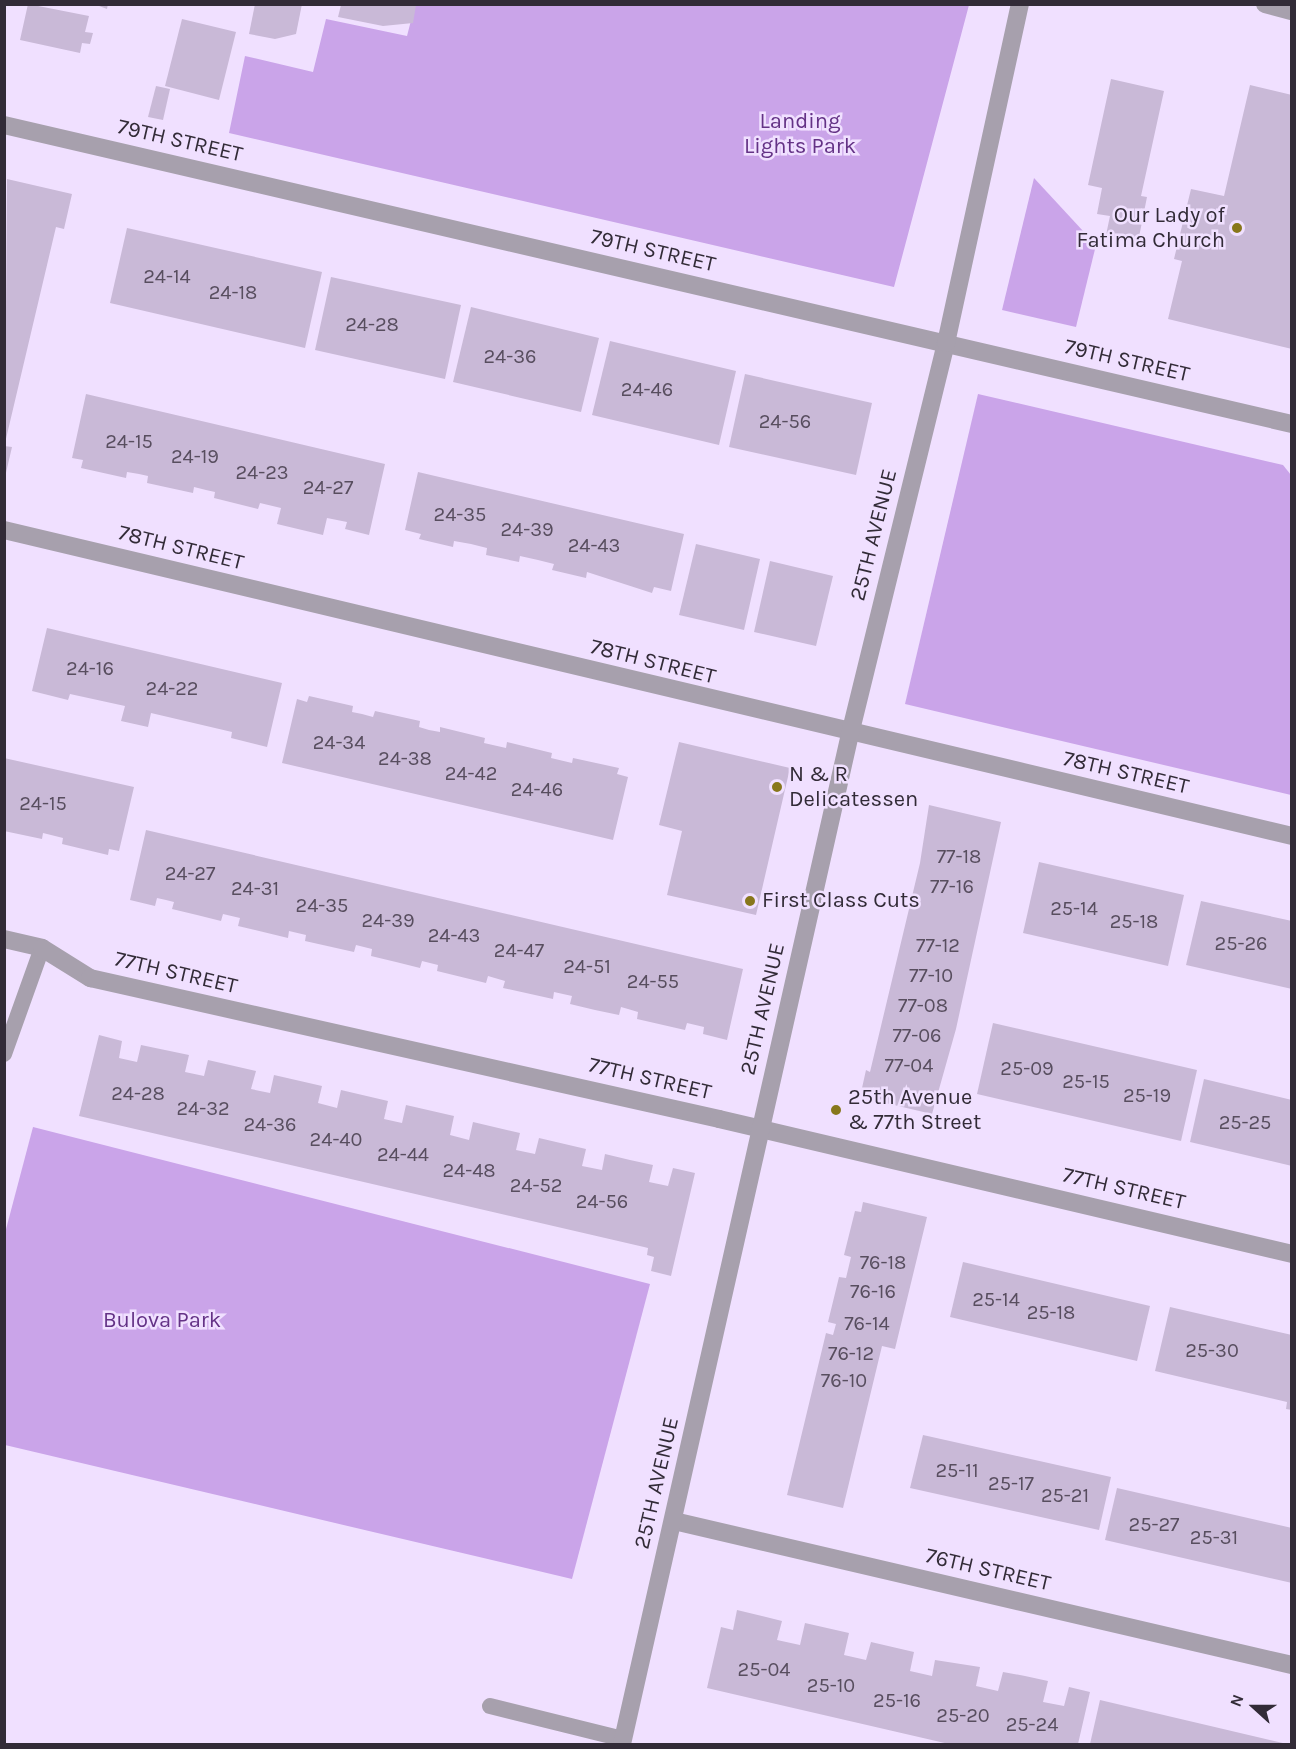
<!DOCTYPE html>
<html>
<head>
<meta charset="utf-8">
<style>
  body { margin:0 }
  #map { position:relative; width:1296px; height:1749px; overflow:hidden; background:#f0e0ff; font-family:Karla,sans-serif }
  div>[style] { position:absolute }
  .green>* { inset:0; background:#caa4e9 }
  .building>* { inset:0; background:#c9b9d7 }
  .lane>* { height:16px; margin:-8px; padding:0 8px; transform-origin:8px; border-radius:8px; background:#a7a0ad }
  .street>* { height:18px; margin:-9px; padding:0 9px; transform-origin:9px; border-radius:9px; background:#a7a0ad }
  .dots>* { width:16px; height:16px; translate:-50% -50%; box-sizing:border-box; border:3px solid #f0e0ff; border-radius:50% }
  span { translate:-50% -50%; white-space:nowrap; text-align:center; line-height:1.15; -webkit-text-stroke:5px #f0e0ff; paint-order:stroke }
  .number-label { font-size:20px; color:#584e5f }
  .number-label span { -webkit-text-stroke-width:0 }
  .park-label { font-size:22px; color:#643286 }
  .street-label { font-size:22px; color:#322b37 }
  .poi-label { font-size:22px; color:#322b37 }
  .right { translate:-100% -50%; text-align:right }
  .left { translate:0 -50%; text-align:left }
  .frame { position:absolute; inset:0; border:6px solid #322b37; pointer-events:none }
  .north { position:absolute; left:1224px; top:1677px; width:60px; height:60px; -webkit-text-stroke:4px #f0e0ff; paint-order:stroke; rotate:291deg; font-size:16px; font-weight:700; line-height:24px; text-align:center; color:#322b37 }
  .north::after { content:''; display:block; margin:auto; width:21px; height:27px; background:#322b37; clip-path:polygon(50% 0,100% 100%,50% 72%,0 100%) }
</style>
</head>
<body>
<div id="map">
  <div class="green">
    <div style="clip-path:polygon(415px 5px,969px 5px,894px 287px,229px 133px,245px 56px,313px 72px,326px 19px,407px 36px)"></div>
    <div style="clip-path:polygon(1034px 178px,1096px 245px,1076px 327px,1002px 310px)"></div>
    <div style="clip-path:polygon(978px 394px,1283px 465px,1291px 475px,1291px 795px,905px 704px)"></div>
    <div style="clip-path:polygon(33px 1127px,650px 1284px,572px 1579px,5px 1445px,5px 1233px)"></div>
  </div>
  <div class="building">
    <div style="clip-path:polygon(28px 4px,89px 16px,85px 32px,93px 33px,90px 44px,82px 43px,80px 53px,20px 40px)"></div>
    <div style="clip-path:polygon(94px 4px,108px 4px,107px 9px)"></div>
    <div style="clip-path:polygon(255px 4px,302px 4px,296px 34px,275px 39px,249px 34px)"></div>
    <div style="clip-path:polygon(341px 5px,416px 5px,413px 23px,383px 26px,338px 17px)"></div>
    <div style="clip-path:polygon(182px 19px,236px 32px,219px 100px,165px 86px)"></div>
    <div style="clip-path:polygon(1111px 79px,1164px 91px,1141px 196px,1147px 197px,1138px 242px,1106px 235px,1110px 216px,1097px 214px,1102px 188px,1088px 185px)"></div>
    <div style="clip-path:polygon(1250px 85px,1292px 95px,1292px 349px,1168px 319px,1182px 261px,1174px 259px,1191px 189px,1224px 196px)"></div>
    <div style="clip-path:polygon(156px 86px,170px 89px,163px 120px,148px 117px)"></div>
    <div style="clip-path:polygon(7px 179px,72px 194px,64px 229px,56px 227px,5px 443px)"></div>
    <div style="clip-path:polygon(127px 228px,322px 272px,305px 348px,110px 303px)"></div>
    <div style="clip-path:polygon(331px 277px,461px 305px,445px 379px,315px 350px)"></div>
    <div style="clip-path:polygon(471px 307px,599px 338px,581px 412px,453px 382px)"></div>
    <div style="clip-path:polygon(610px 341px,736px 371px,719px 445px,592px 415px)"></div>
    <div style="clip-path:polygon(745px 374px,872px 403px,856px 475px,729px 447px)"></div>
    <div style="clip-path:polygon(86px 394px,385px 464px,369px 535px,345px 529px,347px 522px,327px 518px,323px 535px,277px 524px,281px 508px,260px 503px,258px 509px,214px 498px,215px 492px,206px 490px,194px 487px,193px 493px,147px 483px,148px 476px,139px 474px,127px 472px,126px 478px,81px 468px,83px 460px,72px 458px)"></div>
    <div style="clip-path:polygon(4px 446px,12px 447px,5px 477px,4px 477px)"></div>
    <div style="clip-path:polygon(418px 472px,684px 534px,671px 591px,654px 587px,652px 593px,587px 572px,586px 578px,552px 570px,554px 564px,538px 560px,520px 556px,519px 562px,486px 555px,487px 548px,471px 544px,454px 541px,453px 547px,419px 539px,421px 534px,405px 530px)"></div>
    <div style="clip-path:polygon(696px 544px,760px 559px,744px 630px,679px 615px)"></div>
    <div style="clip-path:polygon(770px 561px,833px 576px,816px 646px,754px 632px)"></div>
    <div style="clip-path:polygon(47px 628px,282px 683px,267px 747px,231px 738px,232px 732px,151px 713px,148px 727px,121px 721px,125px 706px,70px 694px,68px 700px,32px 691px)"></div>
    <div style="clip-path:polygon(309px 696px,353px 706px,352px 712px,362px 714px,373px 717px,375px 711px,420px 721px,419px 727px,429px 730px,440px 732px,440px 727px,485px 738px,484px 743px,506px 748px,507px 742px,552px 753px,551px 758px,572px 763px,573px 758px,619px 768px,617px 774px,628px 777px,613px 840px,282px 763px,297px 699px,307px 702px)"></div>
    <div style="clip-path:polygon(679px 742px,790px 768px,756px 915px,667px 895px,682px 831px,659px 825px)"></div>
    <div style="clip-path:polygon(4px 758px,134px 787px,119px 851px,109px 849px,108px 855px,62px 844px,63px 838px,43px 833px,42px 839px,4px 831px)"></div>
    <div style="clip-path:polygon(929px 805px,1001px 822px,956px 1029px,932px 1114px,860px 1097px,866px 1070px,870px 1072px,920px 863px)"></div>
    <div style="clip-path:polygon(146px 830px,743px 969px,727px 1040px,703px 1034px,704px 1027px,687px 1023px,685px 1030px,637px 1019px,638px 1012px,628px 1009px,621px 1007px,619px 1015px,595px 1010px,570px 1004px,572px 996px,554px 992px,553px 999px,503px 988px,505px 981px,488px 976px,486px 983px,437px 971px,438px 965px,422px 961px,420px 968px,396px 962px,371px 956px,372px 949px,356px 945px,354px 952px,305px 941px,306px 935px,289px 931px,288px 938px,238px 926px,240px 918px,223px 914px,221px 921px,197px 915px,172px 909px,174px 902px,166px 900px,157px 898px,155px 906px,130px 900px)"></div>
    <div style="clip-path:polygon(1039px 862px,1184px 895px,1168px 966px,1023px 933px)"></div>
    <div style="clip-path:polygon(1201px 901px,1292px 921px,1292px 989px,1186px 965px)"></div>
    <div style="clip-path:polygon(993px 1023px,1197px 1070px,1181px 1141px,977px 1094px)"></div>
    <div style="clip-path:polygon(99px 1035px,122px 1041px,119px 1058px,137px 1062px,141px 1045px,189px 1055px,185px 1072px,204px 1076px,208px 1060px,256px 1071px,251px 1089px,260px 1091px,270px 1093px,274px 1075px,322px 1086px,318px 1103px,337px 1108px,341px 1090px,388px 1101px,384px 1119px,402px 1123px,406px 1105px,454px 1116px,450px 1135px,469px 1140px,473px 1122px,520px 1133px,516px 1150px,535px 1154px,539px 1138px,586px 1149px,582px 1166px,602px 1170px,605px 1154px,630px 1160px,653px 1165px,649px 1182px,668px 1186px,673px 1168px,695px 1173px,671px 1276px,651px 1271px,654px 1257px,647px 1255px,648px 1248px,644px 1247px,79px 1116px)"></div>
    <div style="clip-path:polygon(1204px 1079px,1292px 1100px,1292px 1166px,1190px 1142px)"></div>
    <div style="clip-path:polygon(863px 1202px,927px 1217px,895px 1349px,882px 1346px,843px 1508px,787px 1495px,826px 1333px,833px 1335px,836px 1324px,828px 1322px,839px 1277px,846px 1278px,851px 1257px,844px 1255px,855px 1211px,861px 1212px)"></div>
    <div style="clip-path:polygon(963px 1262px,1150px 1306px,1137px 1361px,950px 1317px)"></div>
    <div style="clip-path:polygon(1170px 1307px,1292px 1335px,1292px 1410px,1286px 1409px,1287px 1402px,1155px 1371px)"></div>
    <div style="clip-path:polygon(923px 1435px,1111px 1477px,1099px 1530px,910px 1488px)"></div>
    <div style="clip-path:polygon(1117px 1488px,1292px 1528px,1292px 1583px,1105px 1540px)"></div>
    <div style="clip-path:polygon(737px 1610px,782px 1621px,777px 1640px,800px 1645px,805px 1623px,849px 1633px,844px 1655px,866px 1660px,871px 1642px,914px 1652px,910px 1671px,932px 1676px,935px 1660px,980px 1667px,976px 1686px,998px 1691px,1003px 1672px,1025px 1676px,1048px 1681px,1043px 1702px,1064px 1706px,1069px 1687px,1090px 1692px,1078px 1744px,949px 1744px,707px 1688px,721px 1627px,733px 1630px)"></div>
    <div style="clip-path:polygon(1100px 1700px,1287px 1744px,1090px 1744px)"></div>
  </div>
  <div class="lane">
    <div style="left:4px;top:1054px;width:113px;rotate:-70.3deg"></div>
    <div style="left:490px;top:1706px;width:137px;rotate:13.9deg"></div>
  </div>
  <div class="street">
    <div style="left:1265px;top:4px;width:28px;rotate:15deg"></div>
    <div style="left:4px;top:125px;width:1322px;rotate:13.07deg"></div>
    <div style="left:4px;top:530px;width:1324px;rotate:13.36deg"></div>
    <div style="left:4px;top:939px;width:39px;rotate:13deg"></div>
    <div style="left:42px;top:948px;width:57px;rotate:32deg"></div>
    <div style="left:90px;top:978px;width:645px;rotate:12.63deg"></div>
    <div style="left:719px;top:1119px;width:589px;rotate:13.26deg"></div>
    <div style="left:674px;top:1521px;width:635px;rotate:13.12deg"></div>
    <div style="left:622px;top:1744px;width:1035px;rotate:-77.28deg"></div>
    <div style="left:850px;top:734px;width:403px;rotate:-76.2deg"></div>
    <div style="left:946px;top:343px;width:347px;rotate:-77.7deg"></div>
  </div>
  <div class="dots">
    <div style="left:1237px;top:228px;background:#87771b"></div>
    <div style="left:777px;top:787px;background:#87771b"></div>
    <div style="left:750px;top:901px;background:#87771b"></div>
    <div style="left:836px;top:1110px;background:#87771b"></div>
  </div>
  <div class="number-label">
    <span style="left:167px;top:276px">24-14</span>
    <span style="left:233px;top:292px">24-18</span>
    <span style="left:372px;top:324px">24-28</span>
    <span style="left:510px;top:356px">24-36</span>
    <span style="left:647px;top:389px">24-46</span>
    <span style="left:785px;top:421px">24-56</span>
    <span style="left:129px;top:441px">24-15</span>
    <span style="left:195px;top:456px">24-19</span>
    <span style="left:262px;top:472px">24-23</span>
    <span style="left:328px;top:487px">24-27</span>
    <span style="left:460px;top:514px">24-35</span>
    <span style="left:527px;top:529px">24-39</span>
    <span style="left:594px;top:545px">24-43</span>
    <span style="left:90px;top:668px">24-16</span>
    <span style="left:172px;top:688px">24-22</span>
    <span style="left:339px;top:742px">24-34</span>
    <span style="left:405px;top:758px">24-38</span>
    <span style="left:471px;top:773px">24-42</span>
    <span style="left:537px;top:789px">24-46</span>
    <span style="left:43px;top:803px">24-15</span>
    <span style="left:959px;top:856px">77-18</span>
    <span style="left:190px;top:873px">24-27</span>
    <span style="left:952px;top:886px">77-16</span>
    <span style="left:255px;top:888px">24-31</span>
    <span style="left:322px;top:905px">24-35</span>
    <span style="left:1074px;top:908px">25-14</span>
    <span style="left:388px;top:920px">24-39</span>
    <span style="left:1134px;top:921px">25-18</span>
    <span style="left:454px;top:935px">24-43</span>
    <span style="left:1241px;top:943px">25-26</span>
    <span style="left:938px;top:945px">77-12</span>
    <span style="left:519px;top:950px">24-47</span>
    <span style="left:587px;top:966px">24-51</span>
    <span style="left:931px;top:975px">77-10</span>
    <span style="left:653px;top:981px">24-55</span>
    <span style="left:923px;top:1005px">77-08</span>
    <span style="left:917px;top:1035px">77-06</span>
    <span style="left:909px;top:1065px">77-04</span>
    <span style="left:1027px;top:1068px">25-09</span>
    <span style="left:1086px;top:1081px">25-15</span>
    <span style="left:138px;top:1093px">24-28</span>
    <span style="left:1147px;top:1095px">25-19</span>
    <span style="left:203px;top:1108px">24-32</span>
    <span style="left:1245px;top:1122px">25-25</span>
    <span style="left:270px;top:1124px">24-36</span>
    <span style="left:336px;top:1139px">24-40</span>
    <span style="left:403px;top:1154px">24-44</span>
    <span style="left:469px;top:1170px">24-48</span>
    <span style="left:536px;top:1185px">24-52</span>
    <span style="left:602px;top:1201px">24-56</span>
    <span style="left:883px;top:1262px">76-18</span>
    <span style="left:873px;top:1291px">76-16</span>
    <span style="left:996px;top:1299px">25-14</span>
    <span style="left:1051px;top:1312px">25-18</span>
    <span style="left:867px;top:1323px">76-14</span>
    <span style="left:1212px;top:1350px">25-30</span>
    <span style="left:851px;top:1353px">76-12</span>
    <span style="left:844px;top:1380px">76-10</span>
    <span style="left:957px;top:1470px">25-11</span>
    <span style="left:1011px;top:1483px">25-17</span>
    <span style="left:1065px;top:1495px">25-21</span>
    <span style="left:1154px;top:1524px">25-27</span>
    <span style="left:1214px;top:1537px">25-31</span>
    <span style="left:764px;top:1669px">25-04</span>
    <span style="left:831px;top:1685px">25-10</span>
    <span style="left:897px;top:1700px">25-16</span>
    <span style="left:963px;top:1715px">25-20</span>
    <span style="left:1032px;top:1724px">25-24</span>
  </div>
  <div class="park-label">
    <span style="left:800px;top:134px">Landing<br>Lights Park</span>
    <span style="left:162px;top:1321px">Bulova Park</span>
  </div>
  <div class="street-label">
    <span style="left:180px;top:141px;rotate:13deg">79TH STREET</span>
    <span style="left:653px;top:251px;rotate:13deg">79TH STREET</span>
    <span style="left:1127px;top:361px;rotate:13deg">79TH STREET</span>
    <span style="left:874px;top:535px;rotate:-76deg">25TH AVENUE</span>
    <span style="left:181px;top:548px;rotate:14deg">78TH STREET</span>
    <span style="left:653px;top:662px;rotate:14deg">78TH STREET</span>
    <span style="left:1126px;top:773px;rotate:13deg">78TH STREET</span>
    <span style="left:176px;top:973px;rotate:13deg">77TH STREET</span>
    <span style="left:763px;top:1009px;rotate:-77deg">25TH AVENUE</span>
    <span style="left:650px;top:1079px;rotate:13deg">77TH STREET</span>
    <span style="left:1124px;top:1189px;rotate:13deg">77TH STREET</span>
    <span style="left:657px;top:1483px;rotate:-77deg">25TH AVENUE</span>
    <span style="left:988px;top:1570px;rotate:13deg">76TH STREET</span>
  </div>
  <div class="poi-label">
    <span class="right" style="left:1225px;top:228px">Our Lady of<br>Fatima Church</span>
    <span class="left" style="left:789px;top:787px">N &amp; R<br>Delicatessen</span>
    <span class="left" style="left:762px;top:901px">First Class Cuts</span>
    <span class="left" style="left:848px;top:1110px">25th Avenue<br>&amp; 77th Street</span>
  </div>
  <div class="frame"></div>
  <div class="north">N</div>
</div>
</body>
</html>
